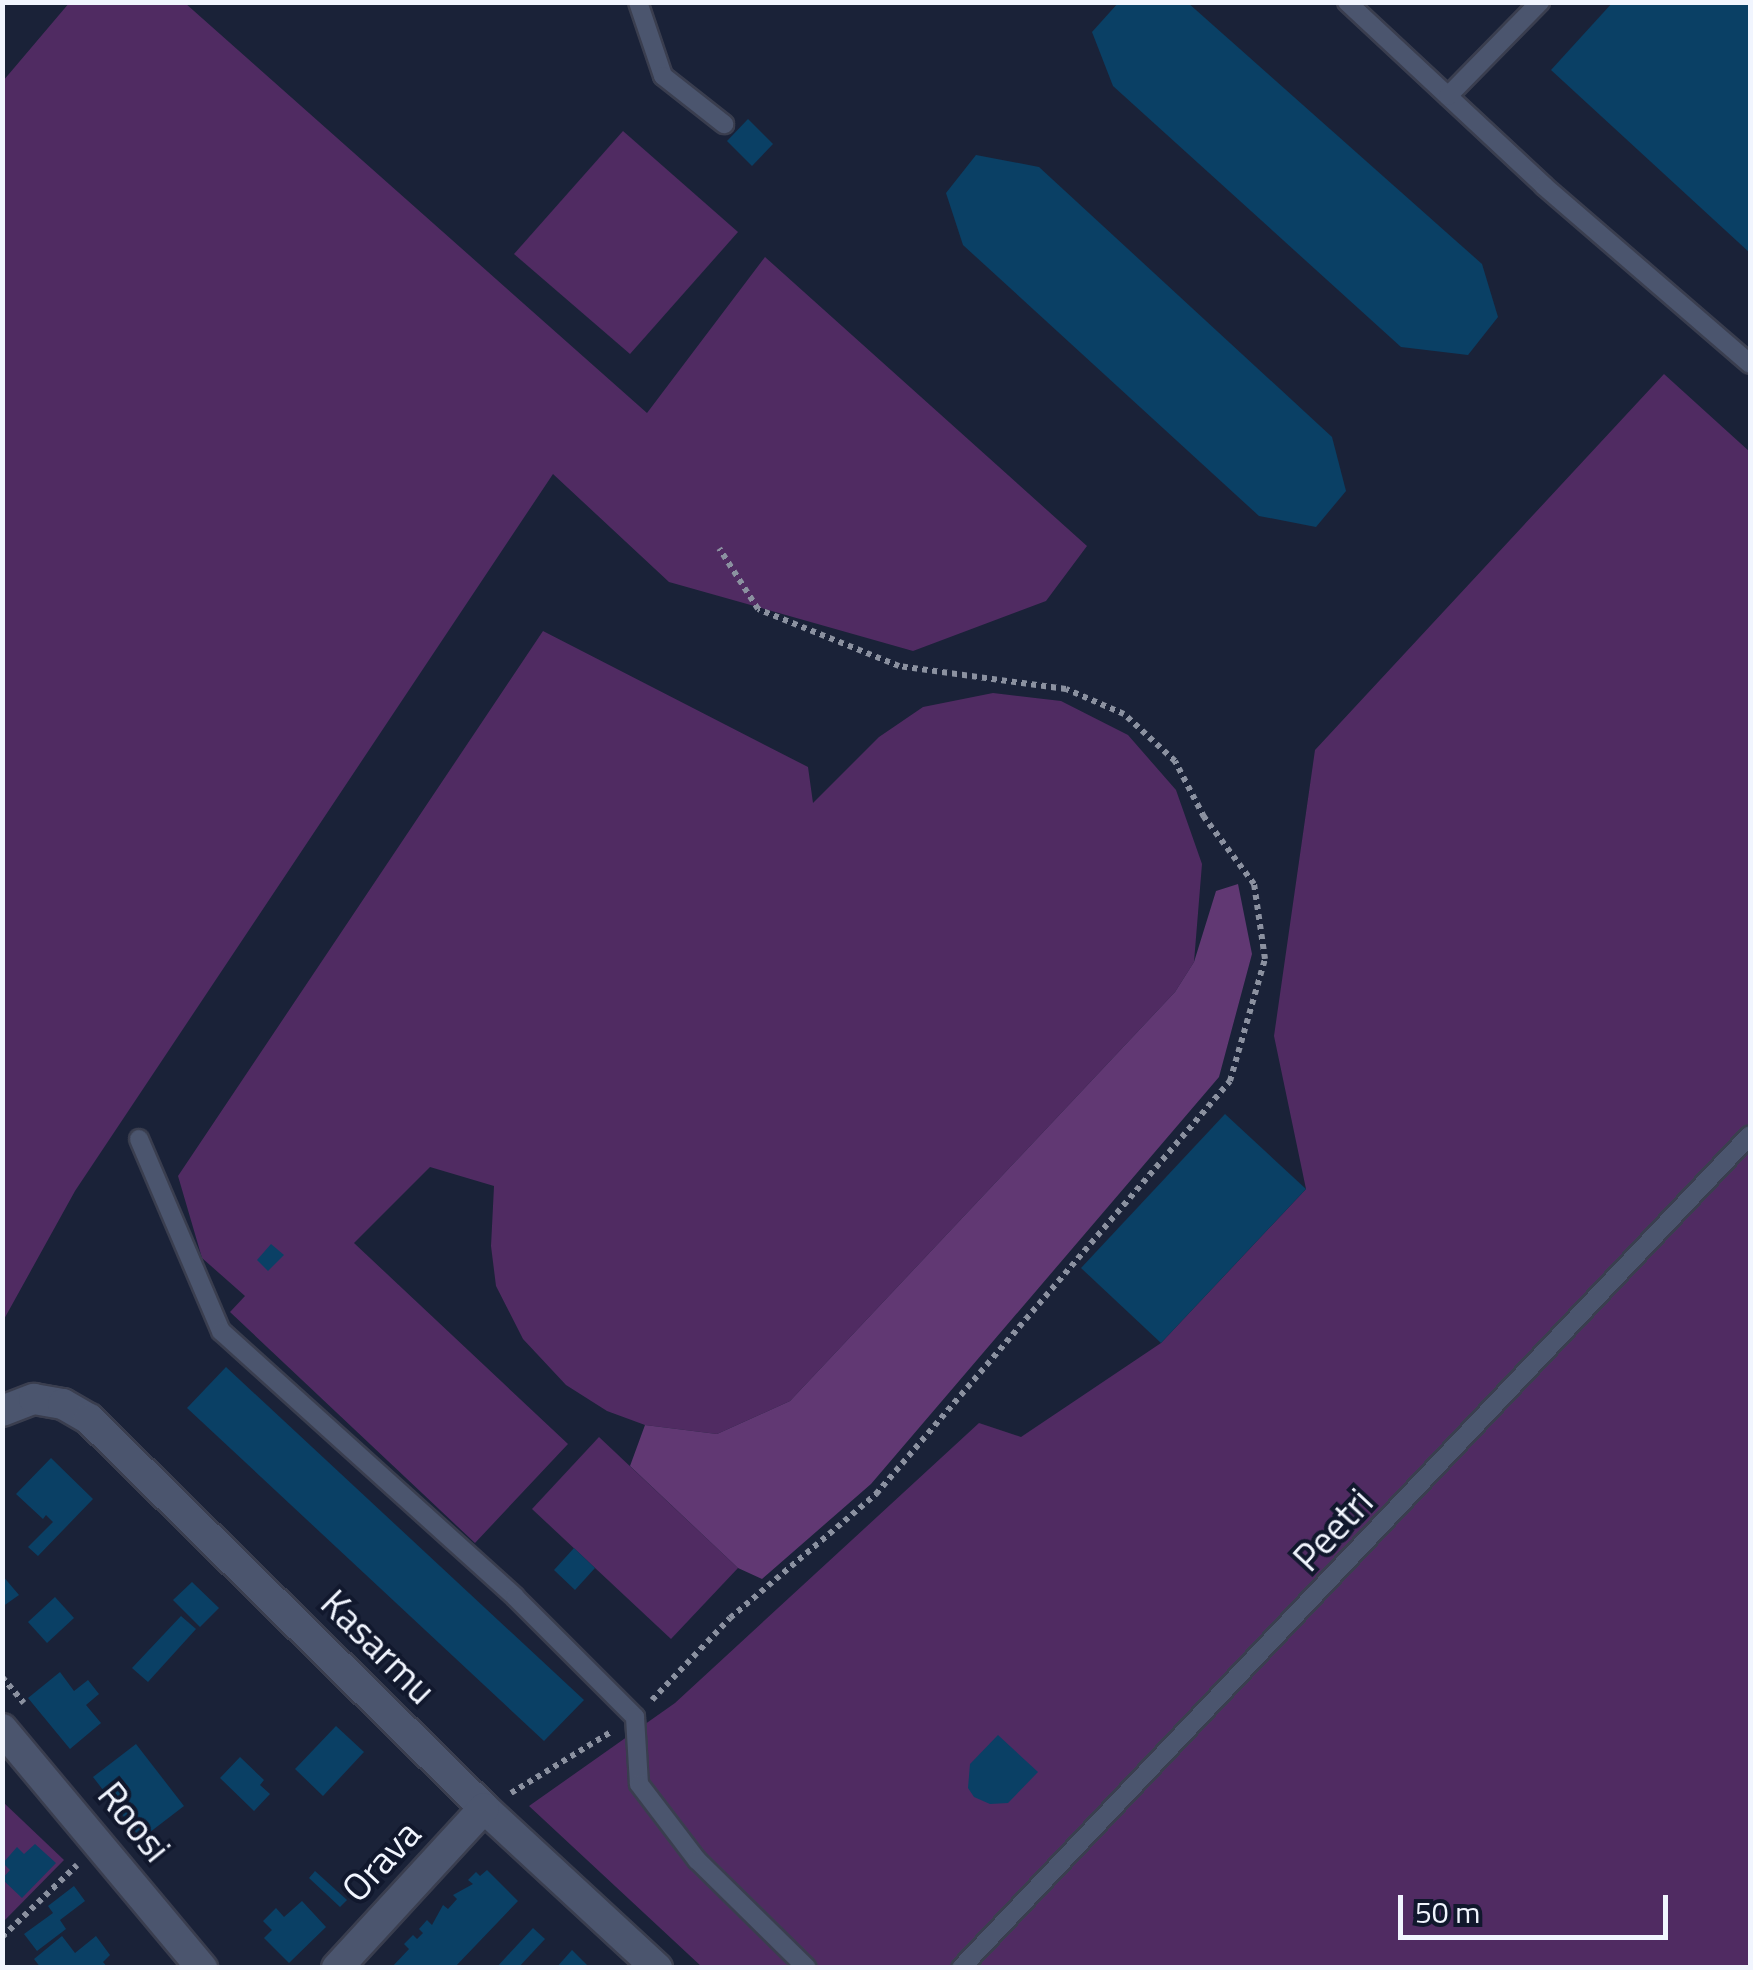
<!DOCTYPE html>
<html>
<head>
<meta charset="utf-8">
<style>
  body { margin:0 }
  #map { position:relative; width:1753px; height:1970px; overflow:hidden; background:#1a2238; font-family:"Titillium Web",sans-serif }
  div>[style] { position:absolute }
  .green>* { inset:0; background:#502b62 }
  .forest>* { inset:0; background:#613873 }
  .building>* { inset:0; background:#0a4065 }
  .path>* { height:6px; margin-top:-3px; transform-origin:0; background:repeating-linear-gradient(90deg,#8b91a0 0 5px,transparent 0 10px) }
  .roads { filter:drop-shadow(2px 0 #3a3e4f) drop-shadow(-2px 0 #3a3e4f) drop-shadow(0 2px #3a3e4f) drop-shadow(0 -2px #3a3e4f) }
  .lane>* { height:18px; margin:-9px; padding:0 9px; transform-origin:9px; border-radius:9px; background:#4b556e }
  .street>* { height:30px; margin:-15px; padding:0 15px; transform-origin:15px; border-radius:15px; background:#4b556e }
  span { translate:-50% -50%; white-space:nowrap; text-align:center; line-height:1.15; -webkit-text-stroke:8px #11182d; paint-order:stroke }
  .street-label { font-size:38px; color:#f1f5fe }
  .frame { position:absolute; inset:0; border:5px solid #f1f5fe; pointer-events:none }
  .scale { position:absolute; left:1398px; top:1895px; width:270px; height:45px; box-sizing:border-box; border:5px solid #f1f5fe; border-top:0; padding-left:12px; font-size:30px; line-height:35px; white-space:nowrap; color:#f1f5fe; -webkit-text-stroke:8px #11182d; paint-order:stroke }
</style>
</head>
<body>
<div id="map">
  <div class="green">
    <div style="clip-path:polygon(70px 2px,185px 3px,647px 413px,765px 257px,1087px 546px,1046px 601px,913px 651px,669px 582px,553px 474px,75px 1191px,3px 1321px,3px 81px)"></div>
    <div style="clip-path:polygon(623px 131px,738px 232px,630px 354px,514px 254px)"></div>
    <div style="clip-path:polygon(1664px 374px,1750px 452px,1750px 1967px,702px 1967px,529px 1806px,675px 1703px,979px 1423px,1021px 1437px,1161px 1343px,1306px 1189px,1274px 1036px,1315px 750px)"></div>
    <div style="clip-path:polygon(543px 631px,808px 767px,813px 803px,879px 737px,923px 707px,993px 693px,1061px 701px,1128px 735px,1176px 790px,1202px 864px,1194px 962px,1175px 992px,790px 1401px,717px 1434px,645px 1425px,607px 1411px,566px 1385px,523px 1339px,496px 1286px,491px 1246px,494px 1186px,430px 1167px,354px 1243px,568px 1444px,475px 1543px,230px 1312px,245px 1296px,202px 1258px,178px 1176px)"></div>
    <div style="clip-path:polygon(599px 1437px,738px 1568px,671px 1639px,532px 1509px)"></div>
    <div style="clip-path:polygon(3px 1802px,64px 1860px,3px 1922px)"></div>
  </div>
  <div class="forest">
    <div style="clip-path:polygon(1238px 884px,1252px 954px,1219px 1077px,871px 1484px,762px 1579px,738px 1568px,630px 1466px,645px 1425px,717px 1434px,790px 1401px,1175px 992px,1194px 962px,1216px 891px)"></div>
  </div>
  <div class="building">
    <div style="clip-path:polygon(1119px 2px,1187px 2px,1482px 264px,1498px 317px,1468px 355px,1401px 347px,1113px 86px,1092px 32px)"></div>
    <div style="clip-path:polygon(1613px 2px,1750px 2px,1750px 253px,1551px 70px)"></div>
    <div style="clip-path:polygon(748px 119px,773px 144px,752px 166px,727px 141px)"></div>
    <div style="clip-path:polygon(976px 155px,1039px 167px,1332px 437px,1346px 491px,1316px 527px,1259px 516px,963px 245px,946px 193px)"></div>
    <div style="clip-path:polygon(1225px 1114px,1306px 1189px,1161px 1343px,1081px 1268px)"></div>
    <div style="clip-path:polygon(271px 1244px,284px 1255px,268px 1271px,257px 1260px)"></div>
    <div style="clip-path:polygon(226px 1367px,584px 1700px,544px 1741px,187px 1408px)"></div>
    <div style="clip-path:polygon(51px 1458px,93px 1499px,38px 1556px,28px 1547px,53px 1522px,46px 1515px,43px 1519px,16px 1494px)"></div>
    <div style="clip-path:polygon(574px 1548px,595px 1568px,575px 1590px,554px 1570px)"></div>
    <div style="clip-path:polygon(2px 1575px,19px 1595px,2px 1607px)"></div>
    <div style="clip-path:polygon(192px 1582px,219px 1608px,200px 1627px,173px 1600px)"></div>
    <div style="clip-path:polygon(55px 1597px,74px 1618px,47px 1643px,28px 1622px)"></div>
    <div style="clip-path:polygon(181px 1616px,196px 1629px,148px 1682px,132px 1668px)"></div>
    <div style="clip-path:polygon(60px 1672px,74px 1691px,88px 1680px,99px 1694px,86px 1705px,101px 1723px,70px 1749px,28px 1698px)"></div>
    <div style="clip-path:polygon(336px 1726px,364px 1752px,323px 1796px,295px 1769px)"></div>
    <div style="clip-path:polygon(998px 1735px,1038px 1772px,1008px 1803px,990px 1804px,974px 1797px,968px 1788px,970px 1764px)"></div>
    <div style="clip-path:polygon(136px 1744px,184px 1806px,141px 1839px,93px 1777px)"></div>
    <div style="clip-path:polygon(240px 1757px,264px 1780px,260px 1785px,270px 1794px,254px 1811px,220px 1778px)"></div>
    <div style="clip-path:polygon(35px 1844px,56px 1863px,22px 1898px,2px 1879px,10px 1870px,3px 1863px,17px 1847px,24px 1854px)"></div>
    <div style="clip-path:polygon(487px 1870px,518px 1901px,454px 1968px,391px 1968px,409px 1949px,404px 1944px,413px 1935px,417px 1939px,423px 1933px,419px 1929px,427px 1920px,432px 1925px,443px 1905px,448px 1909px,457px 1899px,453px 1895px,473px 1884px,468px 1880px,476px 1872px,480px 1876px)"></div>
    <div style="clip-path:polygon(315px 1871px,347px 1900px,340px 1907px,309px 1878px)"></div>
    <div style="clip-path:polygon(74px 1886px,85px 1901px,60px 1920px,66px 1929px,37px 1951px,24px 1934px,53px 1913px,48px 1906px)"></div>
    <div style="clip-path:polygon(302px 1901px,326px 1927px,289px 1963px,264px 1938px,272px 1930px,263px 1921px,276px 1908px,284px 1917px)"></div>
    <div style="clip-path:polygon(533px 1928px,545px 1939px,518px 1968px,496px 1968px)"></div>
    <div style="clip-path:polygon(62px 1936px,75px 1953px,96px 1936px,110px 1955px,103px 1962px,108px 1968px,41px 1968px,34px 1959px)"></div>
    <div style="clip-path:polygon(572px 1950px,590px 1968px,556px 1968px)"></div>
  </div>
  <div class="path">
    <div style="left:2px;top:1677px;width:34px;rotate:50deg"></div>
    <div style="left:652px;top:1700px;width:113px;rotate:-46.4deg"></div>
    <div style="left:730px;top:1618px;width:192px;rotate:-40.3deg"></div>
    <div style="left:876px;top:1494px;width:544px;rotate:-49.4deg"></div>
    <div style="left:1230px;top:1081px;width:127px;rotate:-74deg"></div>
    <div style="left:1265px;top:959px;width:76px;rotate:-98.3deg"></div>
    <div style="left:1254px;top:884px;width:84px;rotate:-126.7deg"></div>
    <div style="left:1204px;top:817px;width:63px;rotate:-117.4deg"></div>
    <div style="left:1175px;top:761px;width:69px;rotate:-137.3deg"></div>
    <div style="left:1124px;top:714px;width:63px;rotate:-156.7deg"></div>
    <div style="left:1066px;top:689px;width:169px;rotate:-172.2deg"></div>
    <div style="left:899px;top:666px;width:152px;rotate:-158deg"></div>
    <div style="left:758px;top:609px;width:72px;rotate:-122.6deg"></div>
    <div style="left:511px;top:1793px;width:117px;rotate:-31.4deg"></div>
    <div style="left:2px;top:1937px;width:104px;rotate:-43.8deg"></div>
  </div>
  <div class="roads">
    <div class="lane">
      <div style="left:638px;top:2px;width:78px;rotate:71.3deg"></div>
      <div style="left:663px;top:76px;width:78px;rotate:38.2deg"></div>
      <div style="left:1347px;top:2px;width:270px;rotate:43deg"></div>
      <div style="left:1544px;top:186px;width:272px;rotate:40.8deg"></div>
      <div style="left:1448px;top:96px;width:132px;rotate:-45.6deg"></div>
      <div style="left:139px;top:1139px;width:209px;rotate:66.9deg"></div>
      <div style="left:221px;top:1331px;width:396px;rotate:42.1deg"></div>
      <div style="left:515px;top:1597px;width:170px;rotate:45deg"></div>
      <div style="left:635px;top:1717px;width:67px;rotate:86.6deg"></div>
      <div style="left:639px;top:1784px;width:96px;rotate:52.7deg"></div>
      <div style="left:697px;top:1860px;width:154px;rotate:44.5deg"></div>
      <div style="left:961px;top:1968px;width:1147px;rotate:-46.55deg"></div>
    </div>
    <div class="street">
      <div style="left:2px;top:1411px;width:34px;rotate:-21deg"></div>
      <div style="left:34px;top:1399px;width:29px;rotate:10deg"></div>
      <div style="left:63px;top:1404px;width:30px;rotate:30deg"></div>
      <div style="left:89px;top:1419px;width:554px;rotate:44.56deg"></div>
      <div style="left:484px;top:1808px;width:236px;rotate:42.8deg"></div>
      <div style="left:2px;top:1729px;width:312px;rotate:50.1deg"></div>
      <div style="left:337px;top:1968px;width:217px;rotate:-47.4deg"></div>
    </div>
  </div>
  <div class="street-label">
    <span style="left:1333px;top:1530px;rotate:-47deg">Peetri</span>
    <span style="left:378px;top:1647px;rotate:45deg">Kasarmu</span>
    <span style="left:134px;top:1822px;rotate:51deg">Roosi</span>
    <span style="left:381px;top:1861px;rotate:-47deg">Orava</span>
  </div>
  <div class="frame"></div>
  <div class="scale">50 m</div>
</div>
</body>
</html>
